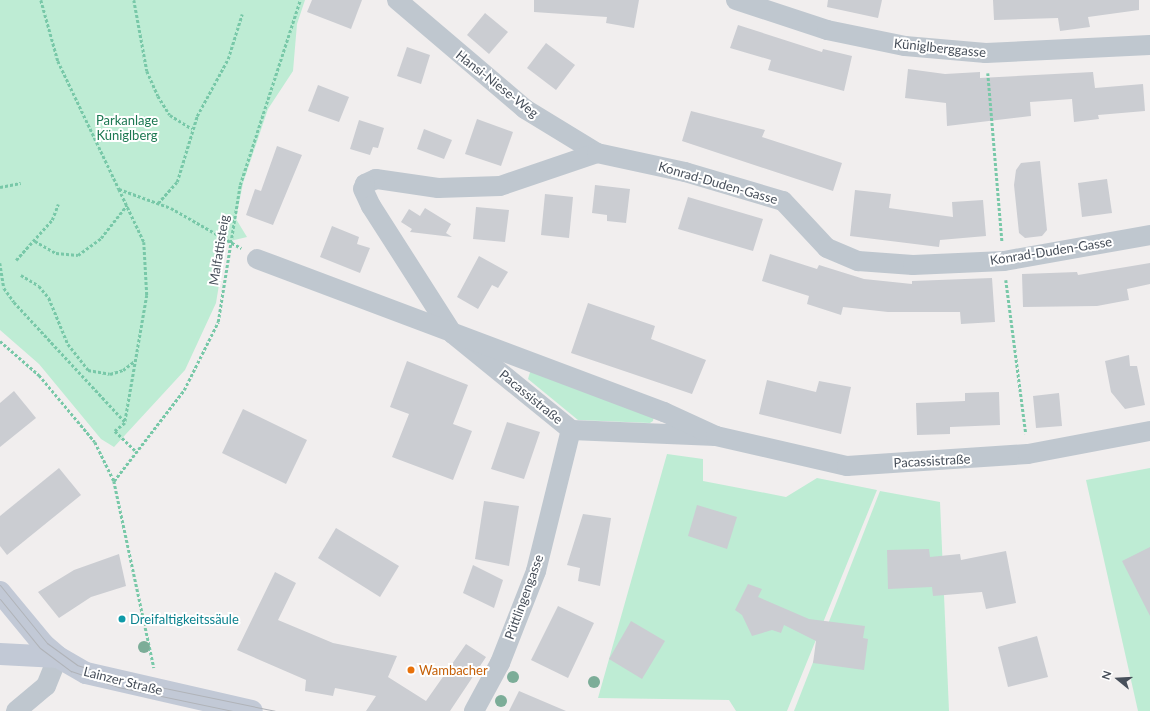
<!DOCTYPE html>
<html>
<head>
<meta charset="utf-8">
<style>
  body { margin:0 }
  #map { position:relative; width:1150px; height:711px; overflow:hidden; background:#f1eeee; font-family:Lato,sans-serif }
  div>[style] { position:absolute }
  .green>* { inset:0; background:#beecd4 }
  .building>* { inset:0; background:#cbcdd2 }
  .path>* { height:2.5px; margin-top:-1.25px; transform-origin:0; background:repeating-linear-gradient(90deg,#78c8a8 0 3px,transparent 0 5px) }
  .street>* { height:20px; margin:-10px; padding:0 10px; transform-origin:10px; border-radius:10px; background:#bfc7cf }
  .secondary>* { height:22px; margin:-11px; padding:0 11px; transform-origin:11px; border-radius:11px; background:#c2c9d6 }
  .tram>* { height:1px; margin:-0.5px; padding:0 0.5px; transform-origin:0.5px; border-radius:0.5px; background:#b0b3b8 }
  .trees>* { width:12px; height:12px; margin:-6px; border-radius:50%; background:#7cad98 }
  .dots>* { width:11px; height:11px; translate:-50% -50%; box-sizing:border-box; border:2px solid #fff; border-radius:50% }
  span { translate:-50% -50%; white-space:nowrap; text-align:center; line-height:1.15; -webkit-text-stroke:4px #fff; paint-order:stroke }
  .street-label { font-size:13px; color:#474f5a }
  .park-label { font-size:13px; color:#1c7852 }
  .culture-label { font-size:13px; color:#0d838f }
  .left { translate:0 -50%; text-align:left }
  .food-label { font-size:13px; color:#c56008 }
  .north { position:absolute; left:1098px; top:659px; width:40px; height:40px; -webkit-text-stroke:3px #fff; paint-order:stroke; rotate:288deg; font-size:11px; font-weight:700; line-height:16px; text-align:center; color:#474f5a }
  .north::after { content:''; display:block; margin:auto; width:14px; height:18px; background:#474f5a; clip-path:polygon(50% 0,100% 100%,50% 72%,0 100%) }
</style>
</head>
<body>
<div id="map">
  <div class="green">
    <div style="clip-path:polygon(0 0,305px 0,297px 24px,293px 71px,268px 109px,243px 183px,236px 219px,247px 237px,226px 242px,216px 303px,185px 370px,114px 447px,101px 439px,39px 364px,0 330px)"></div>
    <div style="clip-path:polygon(531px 369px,654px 416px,653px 421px,650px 423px,578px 420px,528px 379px)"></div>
    <div style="clip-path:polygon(667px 454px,703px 459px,703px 481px,786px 497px,817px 478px,877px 490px,787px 711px,736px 711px,729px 700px,598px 698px)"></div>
    <div style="clip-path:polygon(1150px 468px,1150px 711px,1138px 711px,1086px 480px)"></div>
    <div style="clip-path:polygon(880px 491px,940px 502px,949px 711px,794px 711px)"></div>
  </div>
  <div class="building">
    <div style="clip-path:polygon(312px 0,362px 0,351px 29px,307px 12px)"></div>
    <div style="clip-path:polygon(534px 0,639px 0,634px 28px,606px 23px,607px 17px,534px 12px)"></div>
    <div style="clip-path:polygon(828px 0,882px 0,878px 18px,827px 7px)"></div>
    <div style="clip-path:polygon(993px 0,1139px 0,1139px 10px,1088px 17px,1090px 27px,1060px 31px,1058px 18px,994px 20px)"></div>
    <div style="clip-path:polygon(485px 13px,508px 32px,489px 54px,467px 35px)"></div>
    <div style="clip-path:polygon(738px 25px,822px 52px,823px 49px,852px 56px,844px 91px,768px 70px,771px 60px,730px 48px)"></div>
    <div style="clip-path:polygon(546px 43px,575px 65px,556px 90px,527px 68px)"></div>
    <div style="clip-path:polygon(407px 47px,430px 55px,421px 84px,397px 76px)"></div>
    <div style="clip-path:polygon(908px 69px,945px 74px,980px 72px,980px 78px,1093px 72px,1095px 88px,1143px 84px,1145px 111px,1098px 115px,1099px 119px,1074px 122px,1072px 99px,1030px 102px,1031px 116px,947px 126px,946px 103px,905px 98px)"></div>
    <div style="clip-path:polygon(318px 85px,349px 97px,339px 122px,308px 111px)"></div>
    <div style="clip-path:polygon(691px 111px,765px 130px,762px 137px,842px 163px,833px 191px,682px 141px)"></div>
    <div style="clip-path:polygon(477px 119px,513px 132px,501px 166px,465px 154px)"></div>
    <div style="clip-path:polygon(359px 120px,384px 128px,378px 148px,373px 147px,370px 155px,350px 149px)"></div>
    <div style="clip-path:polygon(424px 129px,452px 140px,444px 159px,417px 149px)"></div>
    <div style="clip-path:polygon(277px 146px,302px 155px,273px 225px,246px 215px,255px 189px,261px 191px)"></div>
    <div style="clip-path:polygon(1040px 161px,1047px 230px,1042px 236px,1025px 238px,1019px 233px,1014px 185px,1016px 170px,1021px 163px)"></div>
    <div style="clip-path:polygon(1107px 179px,1112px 213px,1082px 217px,1078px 183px)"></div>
    <div style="clip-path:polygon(595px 185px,630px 189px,626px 223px,607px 221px,607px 215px,592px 213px)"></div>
    <div style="clip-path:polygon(855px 190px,891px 194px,889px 208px,953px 217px,952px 202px,983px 200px,986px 236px,940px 240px,939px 247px,850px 236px)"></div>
    <div style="clip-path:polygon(545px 194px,573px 197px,569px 238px,541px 235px)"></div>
    <div style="clip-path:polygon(688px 197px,763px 219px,753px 251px,678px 229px)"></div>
    <div style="clip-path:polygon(476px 207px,509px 210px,505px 242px,473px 239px)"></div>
    <div style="clip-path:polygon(425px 208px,451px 224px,446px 233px,452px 237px,410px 232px,412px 229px,401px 222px,409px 209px,420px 216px)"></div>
    <div style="clip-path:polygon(332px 226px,359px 237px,357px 244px,370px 248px,360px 273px,320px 257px)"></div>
    <div style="clip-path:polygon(770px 254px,817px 269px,819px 265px,864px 279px,912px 284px,912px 281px,992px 278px,995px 322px,961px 324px,960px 312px,888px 312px,843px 307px,841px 315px,807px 304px,809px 296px,762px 281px)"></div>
    <div style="clip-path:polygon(479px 256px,508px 272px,498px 288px,492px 285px,478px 309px,457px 297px)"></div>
    <div style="clip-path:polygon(1150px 263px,1150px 284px,1127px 289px,1129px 300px,1097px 306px,1023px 307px,1022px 274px,1077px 272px,1078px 275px)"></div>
    <div style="clip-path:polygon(588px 303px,655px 326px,651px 339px,706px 360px,692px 394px,571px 353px)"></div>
    <div style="clip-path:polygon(1129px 355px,1130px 366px,1137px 366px,1145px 405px,1125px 409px,1111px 392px,1105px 361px)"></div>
    <div style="clip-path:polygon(407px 361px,468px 385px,453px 424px,472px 431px,453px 480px,392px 457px,409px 414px,390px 407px)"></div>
    <div style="clip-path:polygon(767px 380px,816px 392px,819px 381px,851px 387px,841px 434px,759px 414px)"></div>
    <div style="clip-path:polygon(14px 391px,36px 418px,0 447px,0 403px)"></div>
    <div style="clip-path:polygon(999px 392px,1000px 425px,950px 427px,950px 434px,917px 435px,916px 403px,965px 401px,965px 393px)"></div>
    <div style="clip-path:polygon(1059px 393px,1062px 426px,1036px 428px,1033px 396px)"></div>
    <div style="clip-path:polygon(243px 409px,307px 440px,286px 484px,222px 453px)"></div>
    <div style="clip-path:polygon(507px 422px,540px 432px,524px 479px,491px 469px)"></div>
    <div style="clip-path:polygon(59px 468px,81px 495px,7px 555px,0 546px,0 516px)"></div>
    <div style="clip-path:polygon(484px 501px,519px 506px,509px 566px,475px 559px)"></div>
    <div style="clip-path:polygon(697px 505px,737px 517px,727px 549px,688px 536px)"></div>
    <div style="clip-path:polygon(583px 514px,611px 518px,600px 586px,578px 581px,580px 568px,567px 565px)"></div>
    <div style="clip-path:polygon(336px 528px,399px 566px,380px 597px,318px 558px)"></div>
    <div style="clip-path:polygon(1150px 547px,1150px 616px,1122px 561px)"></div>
    <div style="clip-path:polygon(929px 549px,930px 557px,960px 554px,961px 560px,1006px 551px,1016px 603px,986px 609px,982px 592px,933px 596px,932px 587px,888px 589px,887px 550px)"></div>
    <div style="clip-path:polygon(119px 554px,126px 586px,91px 597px,59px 618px,38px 592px,74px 570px)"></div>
    <div style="clip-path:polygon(473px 565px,503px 580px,494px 608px,463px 593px)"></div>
    <div style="clip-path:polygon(275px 572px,296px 583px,278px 620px,333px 643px,397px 656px,388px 677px,426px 701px,466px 644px,486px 657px,450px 711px,366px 711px,376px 696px,335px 688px,333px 696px,305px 691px,306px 680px,237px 650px)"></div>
    <div style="clip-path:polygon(748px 584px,762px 589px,758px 597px,809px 619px,865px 626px,863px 638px,868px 639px,864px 670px,813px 663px,816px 641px,784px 625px,781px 633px,772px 630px,752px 636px,742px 615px,735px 610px)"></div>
    <div style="clip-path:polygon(558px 606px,594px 623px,568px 678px,531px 660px)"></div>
    <div style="clip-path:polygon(631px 621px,665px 641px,642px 679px,609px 659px)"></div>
    <div style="clip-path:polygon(1037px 636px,1048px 677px,1008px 687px,998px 647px)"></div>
    <div style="clip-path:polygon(519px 691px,566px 711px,509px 711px)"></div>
  </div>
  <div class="path">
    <div style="left:41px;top:0;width:63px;rotate:74.4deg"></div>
    <div style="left:58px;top:61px;width:142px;rotate:64.5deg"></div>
    <div style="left:119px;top:189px;width:55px;rotate:20.1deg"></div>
    <div style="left:171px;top:208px;width:81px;rotate:29.7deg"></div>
    <div style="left:134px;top:0;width:72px;rotate:79.6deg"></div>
    <div style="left:147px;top:71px;width:27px;rotate:66deg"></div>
    <div style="left:158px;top:96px;width:22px;rotate:58deg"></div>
    <div style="left:170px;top:115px;width:26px;rotate:32deg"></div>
    <div style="left:988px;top:73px;width:169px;rotate:85.2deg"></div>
    <div style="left:0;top:187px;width:21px;rotate:-11deg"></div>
    <div style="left:119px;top:189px;width:59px;rotate:64.7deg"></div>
    <div style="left:144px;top:242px;width:53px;rotate:86.8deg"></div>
    <div style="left:147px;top:295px;width:130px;rotate:99.8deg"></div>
    <div style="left:125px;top:423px;width:13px;rotate:141deg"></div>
    <div style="left:115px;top:431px;width:30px;rotate:44deg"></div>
    <div style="left:158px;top:203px;width:28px;rotate:-48deg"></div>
    <div style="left:177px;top:182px;width:69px;rotate:-73.1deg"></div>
    <div style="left:197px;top:116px;width:65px;rotate:-61.5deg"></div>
    <div style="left:228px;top:59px;width:47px;rotate:-72.7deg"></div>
    <div style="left:35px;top:241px;width:24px;rotate:30deg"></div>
    <div style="left:56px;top:253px;width:22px;rotate:5deg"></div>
    <div style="left:78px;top:255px;width:29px;rotate:-36deg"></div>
    <div style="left:101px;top:238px;width:42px;rotate:-51.8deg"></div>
    <div style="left:16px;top:260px;width:54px;rotate:-48deg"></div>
    <div style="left:52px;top:220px;width:17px;rotate:-69deg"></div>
    <div style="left:0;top:263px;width:25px;rotate:81deg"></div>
    <div style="left:4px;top:288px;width:17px;rotate:54deg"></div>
    <div style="left:14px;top:302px;width:163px;rotate:47.2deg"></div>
    <div style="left:21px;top:275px;width:21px;rotate:31deg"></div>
    <div style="left:39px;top:286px;width:16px;rotate:50deg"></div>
    <div style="left:49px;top:298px;width:50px;rotate:67.6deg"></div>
    <div style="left:68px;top:344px;width:33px;rotate:52deg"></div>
    <div style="left:88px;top:370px;width:22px;rotate:10deg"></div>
    <div style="left:110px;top:374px;width:14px;rotate:-17deg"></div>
    <div style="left:123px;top:370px;width:16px;rotate:-38deg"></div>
    <div style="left:1006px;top:280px;width:155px;rotate:82.6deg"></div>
    <div style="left:0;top:341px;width:52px;rotate:41.1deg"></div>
    <div style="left:39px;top:375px;width:87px;rotate:50.1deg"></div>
    <div style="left:95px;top:442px;width:43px;rotate:64deg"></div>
    <div style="left:114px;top:481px;width:191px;rotate:77.9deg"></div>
    <div style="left:114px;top:481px;width:115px;rotate:-52.4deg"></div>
    <div style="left:184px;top:390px;width:76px;rotate:-63.4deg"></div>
    <div style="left:218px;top:322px;width:139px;rotate:-80.9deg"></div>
    <div style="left:240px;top:185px;width:194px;rotate:-72deg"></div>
  </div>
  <div class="street">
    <div style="left:397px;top:0;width:168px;rotate:40.4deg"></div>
    <div style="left:525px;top:109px;width:84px;rotate:31.4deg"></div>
    <div style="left:597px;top:153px;width:102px;rotate:161.2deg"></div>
    <div style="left:500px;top:186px;width:62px;rotate:178.2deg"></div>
    <div style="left:438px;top:188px;width:63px;rotate:-171.7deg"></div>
    <div style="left:376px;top:179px;width:12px;rotate:156deg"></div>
    <div style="left:365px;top:184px;width:5px;rotate:112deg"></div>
    <div style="left:363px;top:189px;width:19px;rotate:65deg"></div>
    <div style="left:371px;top:206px;width:152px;rotate:57.4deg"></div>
    <div style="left:453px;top:334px;width:152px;rotate:39.1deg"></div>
    <div style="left:571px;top:430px;width:145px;rotate:2.4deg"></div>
    <div style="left:736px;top:0;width:96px;rotate:18.2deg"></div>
    <div style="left:827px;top:30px;width:80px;rotate:11.6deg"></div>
    <div style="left:905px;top:46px;width:81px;rotate:4.9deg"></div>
    <div style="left:986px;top:53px;width:164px;rotate:-2.8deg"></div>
    <div style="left:597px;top:153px;width:90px;rotate:12.2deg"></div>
    <div style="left:685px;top:172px;width:102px;rotate:16.5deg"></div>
    <div style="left:783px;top:201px;width:64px;rotate:46.9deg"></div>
    <div style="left:827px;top:248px;width:34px;rotate:23deg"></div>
    <div style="left:858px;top:261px;width:55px;rotate:4.2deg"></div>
    <div style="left:913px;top:265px;width:91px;rotate:-2.5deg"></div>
    <div style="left:1004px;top:261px;width:148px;rotate:-10.1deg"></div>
    <div style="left:257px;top:259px;width:435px;rotate:20.6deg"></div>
    <div style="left:664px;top:412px;width:57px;rotate:24.8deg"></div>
    <div style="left:716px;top:436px;width:134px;rotate:12.9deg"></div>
    <div style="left:847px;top:466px;width:181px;rotate:-3.8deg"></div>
    <div style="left:1028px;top:454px;width:124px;rotate:-10.7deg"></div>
    <div style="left:16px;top:711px;width:39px;rotate:-40deg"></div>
    <div style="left:46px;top:686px;width:31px;rotate:-68deg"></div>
    <div style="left:474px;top:711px;width:55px;rotate:-61.6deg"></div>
    <div style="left:500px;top:663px;width:99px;rotate:-68.6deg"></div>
    <div style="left:536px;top:571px;width:145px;rotate:-76.1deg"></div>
  </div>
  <div class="secondary">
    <div style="left:0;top:592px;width:67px;rotate:50.4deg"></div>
    <div style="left:43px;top:644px;width:20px;rotate:41deg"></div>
    <div style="left:58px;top:657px;width:32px;rotate:30deg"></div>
    <div style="left:86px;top:673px;width:170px;rotate:12.9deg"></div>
    <div style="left:0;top:654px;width:58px;rotate:3deg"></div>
  </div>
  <div class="tram">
    <div style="left:0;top:585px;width:75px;rotate:51deg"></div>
    <div style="left:47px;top:643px;width:37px;rotate:36deg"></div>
    <div style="left:77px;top:665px;width:46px;rotate:17.7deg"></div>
    <div style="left:121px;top:679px;width:157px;rotate:11.7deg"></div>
    <div style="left:0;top:599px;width:63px;rotate:50.8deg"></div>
    <div style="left:40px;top:648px;width:39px;rotate:37deg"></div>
    <div style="left:71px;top:671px;width:50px;rotate:18.8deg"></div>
    <div style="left:118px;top:687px;width:117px;rotate:11.8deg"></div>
  </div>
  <div class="trees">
    <div style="left:144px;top:647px"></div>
    <div style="left:513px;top:677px"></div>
    <div style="left:594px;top:682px"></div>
    <div style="left:501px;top:701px"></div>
  </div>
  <div class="dots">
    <div style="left:122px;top:619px;background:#0f9aa8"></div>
    <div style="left:411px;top:670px;background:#e8710a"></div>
  </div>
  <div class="street-label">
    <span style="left:940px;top:48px;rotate:6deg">Küniglberggasse</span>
    <span style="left:497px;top:84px;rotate:38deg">Hansi-Niese-Weg</span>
    <span style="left:718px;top:183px;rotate:16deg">Konrad-Duden-Gasse</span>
    <span style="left:219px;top:250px;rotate:-81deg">Malfattisteig</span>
    <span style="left:1051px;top:251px;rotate:-9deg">Konrad-Duden-Gasse</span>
    <span style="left:531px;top:397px;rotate:39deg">Pacassistraße</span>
    <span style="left:932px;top:461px;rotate:-3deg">Pacassistraße</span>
    <span style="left:524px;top:597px;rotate:-70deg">Püttlingengasse</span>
    <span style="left:123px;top:681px;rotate:14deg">Lainzer Straße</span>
  </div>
  <div class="park-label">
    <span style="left:127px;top:128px">Parkanlage<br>Küniglberg</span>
  </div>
  <div class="culture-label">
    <span class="left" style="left:130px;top:619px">Dreifaltigkeitssäule</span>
  </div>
  <div class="food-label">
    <span class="left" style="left:419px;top:670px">Wambacher</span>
  </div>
  <div class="north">N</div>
</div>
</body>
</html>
